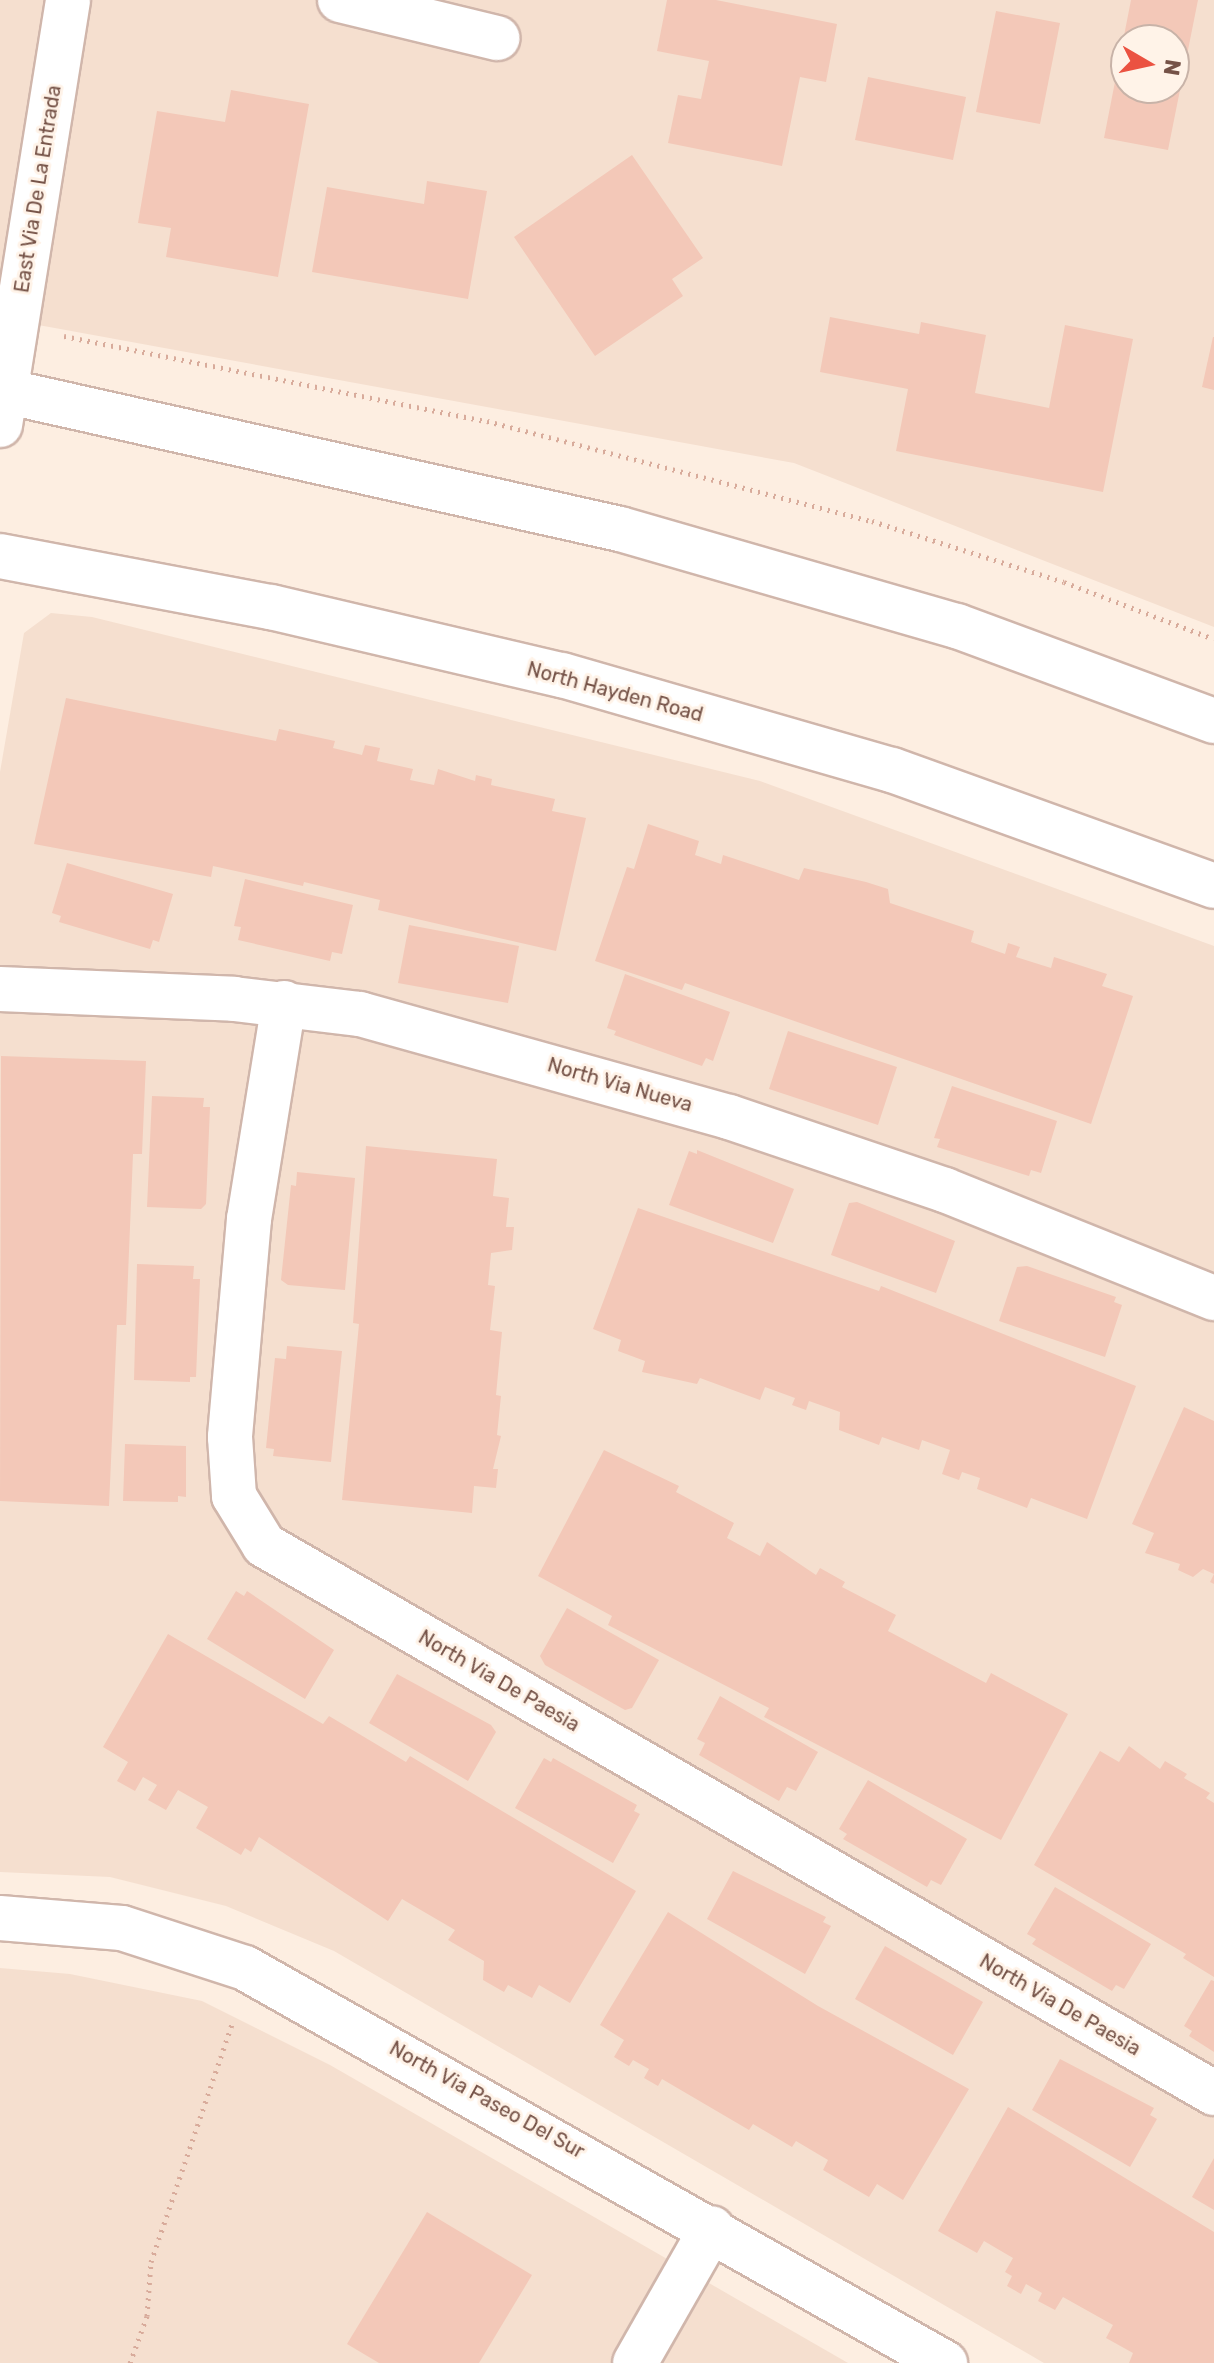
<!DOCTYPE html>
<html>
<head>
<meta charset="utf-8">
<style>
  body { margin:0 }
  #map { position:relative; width:1214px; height:2363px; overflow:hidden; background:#fdeee1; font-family:Rubik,sans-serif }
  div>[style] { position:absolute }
  .residential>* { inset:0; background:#f5dfcf }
  .building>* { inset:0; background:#f3c8b8 }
  .path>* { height:5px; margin-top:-2.5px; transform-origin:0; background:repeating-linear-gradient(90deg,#d8ab9b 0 2px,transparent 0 8px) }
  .roads { filter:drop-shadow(2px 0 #d0b6ab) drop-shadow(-2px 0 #d0b6ab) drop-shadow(0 2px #d0b6ab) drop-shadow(0 -2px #d0b6ab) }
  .minor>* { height:44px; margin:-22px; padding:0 22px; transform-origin:22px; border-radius:22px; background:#fff }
  .tertiary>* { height:44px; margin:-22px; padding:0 22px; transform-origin:22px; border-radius:22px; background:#fff }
  .secondary>* { height:44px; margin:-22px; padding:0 22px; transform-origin:22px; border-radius:22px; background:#fff }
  span { translate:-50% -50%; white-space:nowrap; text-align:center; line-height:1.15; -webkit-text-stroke:6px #fff3e8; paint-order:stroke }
  .street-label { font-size:20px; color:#755247 }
  .north { position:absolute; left:1110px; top:24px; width:80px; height:80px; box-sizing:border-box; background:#fff3e8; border:2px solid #c8b3a8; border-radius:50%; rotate:99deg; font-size:22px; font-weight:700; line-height:32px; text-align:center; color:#755247 }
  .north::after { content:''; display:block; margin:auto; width:28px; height:36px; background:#eb5241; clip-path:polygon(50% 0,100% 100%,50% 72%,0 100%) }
</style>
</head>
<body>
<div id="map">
  <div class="residential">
    <div style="clip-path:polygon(evenodd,0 0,1214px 0,1214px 627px,794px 463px,0 318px,0 0,1126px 40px,1174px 40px,1174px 88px,1126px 88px,1126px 40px)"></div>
    <div style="clip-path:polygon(51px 613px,92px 617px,760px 781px,1214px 946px,1214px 2363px,1044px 2363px,334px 1951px,226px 1906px,110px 1877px,0 1872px,0 772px,24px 633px)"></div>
    <div style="clip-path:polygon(0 1968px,70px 1974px,202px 2001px,330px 2065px,848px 2363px,0 2363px)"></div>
  </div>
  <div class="building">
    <div style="clip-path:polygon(667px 0,716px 0,837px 24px,826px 82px,800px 77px,782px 166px,668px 143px,678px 95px,701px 99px,709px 61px,657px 51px)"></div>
    <div style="clip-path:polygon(evenodd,1131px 0,1198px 0,1168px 150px,1104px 138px,1131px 0,1126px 40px,1174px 40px,1174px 88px,1126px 88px,1126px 40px)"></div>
    <div style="clip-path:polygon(996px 11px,1060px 23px,1040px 124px,976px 112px)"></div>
    <div style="clip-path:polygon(868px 77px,966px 97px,953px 160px,855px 140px)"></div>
    <div style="clip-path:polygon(231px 90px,309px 104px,278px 277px,166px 257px,171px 228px,138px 223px,157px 111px,225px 122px)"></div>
    <div style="clip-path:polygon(632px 155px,703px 258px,672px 279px,683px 296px,595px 356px,514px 237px)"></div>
    <div style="clip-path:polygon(427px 181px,487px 191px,468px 299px,312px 272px,327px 187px,424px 204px)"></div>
    <div style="clip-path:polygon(830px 317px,919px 334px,921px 322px,986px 335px,975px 393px,1049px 408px,1065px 325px,1133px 339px,1103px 492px,896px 451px,908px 389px,820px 372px)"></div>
    <div style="clip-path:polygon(1213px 337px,1214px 337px,1214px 390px,1202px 387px)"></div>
    <div style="clip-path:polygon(66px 698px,276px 741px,279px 729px,335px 741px,333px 748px,362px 755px,365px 745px,380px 748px,377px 761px,413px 769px,410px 780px,434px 785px,438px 769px,475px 781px,476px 775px,492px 779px,491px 785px,555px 799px,552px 811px,586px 818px,556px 951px,378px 910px,380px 900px,304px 882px,303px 886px,213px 866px,211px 877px,34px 844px)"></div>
    <div style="clip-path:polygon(648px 824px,699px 841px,695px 855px,721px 864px,723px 855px,799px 880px,804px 868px,866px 882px,888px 889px,890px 903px,974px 931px,971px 942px,1005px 954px,1008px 943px,1020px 947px,1016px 957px,1051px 968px,1054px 957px,1107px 974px,1102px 986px,1133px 996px,1091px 1124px,685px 983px,682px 990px,595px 961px,627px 867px,634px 869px)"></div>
    <div style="clip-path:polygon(67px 863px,173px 894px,159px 942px,153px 940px,150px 949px,59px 922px,61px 916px,52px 913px)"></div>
    <div style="clip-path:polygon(245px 879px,353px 905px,342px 954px,332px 952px,330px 961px,238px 940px,241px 927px,234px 926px)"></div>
    <div style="clip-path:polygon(409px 925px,519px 946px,508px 1003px,398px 983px)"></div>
    <div style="clip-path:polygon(625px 974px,730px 1012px,713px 1061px,706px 1058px,702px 1066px,614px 1035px,616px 1031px,607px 1028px)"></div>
    <div style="clip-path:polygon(788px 1031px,897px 1067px,878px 1125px,769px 1089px)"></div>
    <div style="clip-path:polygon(1px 1056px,146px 1061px,142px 1154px,133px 1154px,126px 1325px,117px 1325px,109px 1506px,0 1501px)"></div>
    <div style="clip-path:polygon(952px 1086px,1057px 1121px,1041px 1173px,1031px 1170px,1029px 1176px,937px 1147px,940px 1139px,934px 1138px)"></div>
    <div style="clip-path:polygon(152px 1096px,204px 1098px,203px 1107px,210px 1107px,206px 1204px,201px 1209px,147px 1207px)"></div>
    <div style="clip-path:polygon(366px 1146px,497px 1159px,493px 1196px,509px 1198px,506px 1227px,514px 1227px,512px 1250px,491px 1253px,488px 1285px,495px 1286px,490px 1330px,502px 1332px,496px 1395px,501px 1396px,497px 1435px,501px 1436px,493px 1469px,498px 1469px,496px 1488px,474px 1486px,472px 1513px,342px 1500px,359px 1324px,353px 1323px)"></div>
    <div style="clip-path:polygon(697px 1150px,794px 1189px,773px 1243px,669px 1205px,689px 1151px,697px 1154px)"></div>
    <div style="clip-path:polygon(297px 1172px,355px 1178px,345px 1290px,288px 1285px,281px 1280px,291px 1185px,296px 1186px)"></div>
    <div style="clip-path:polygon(857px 1202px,955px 1241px,936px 1293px,831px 1255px,849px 1203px)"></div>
    <div style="clip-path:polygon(638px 1208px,879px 1291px,881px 1286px,1136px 1386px,1087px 1519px,1031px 1498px,1027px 1508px,977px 1489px,980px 1478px,962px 1472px,959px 1480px,942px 1474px,950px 1450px,922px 1440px,919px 1450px,882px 1437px,879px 1445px,839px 1430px,840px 1412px,809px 1401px,806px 1410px,792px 1405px,795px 1398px,765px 1387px,760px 1400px,700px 1378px,697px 1384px,642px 1372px,645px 1361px,618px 1351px,621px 1340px,593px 1329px)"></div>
    <div style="clip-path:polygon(137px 1264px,194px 1266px,193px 1279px,200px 1279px,196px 1377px,190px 1377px,190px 1382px,134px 1380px)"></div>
    <div style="clip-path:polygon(1027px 1266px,1116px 1297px,1114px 1302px,1122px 1305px,1105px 1357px,999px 1321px,1017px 1267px)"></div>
    <div style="clip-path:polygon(287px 1346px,342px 1351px,331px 1462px,273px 1456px,274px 1449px,266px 1448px,275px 1358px,286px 1359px)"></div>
    <div style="clip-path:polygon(1184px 1407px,1214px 1421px,1214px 1584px,1210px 1582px,1214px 1574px,1203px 1569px,1193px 1577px,1178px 1570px,1180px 1564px,1145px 1553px,1154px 1533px,1132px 1524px)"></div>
    <div style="clip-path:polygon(125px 1444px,186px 1446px,186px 1497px,178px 1496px,178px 1502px,123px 1501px)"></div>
    <div style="clip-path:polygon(604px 1450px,679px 1486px,676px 1492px,734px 1523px,727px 1538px,760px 1556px,767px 1542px,816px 1575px,820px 1568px,845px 1582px,842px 1587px,896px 1615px,888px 1631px,986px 1683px,991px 1673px,1068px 1714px,1001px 1840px,764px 1717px,769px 1708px,608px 1625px,612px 1616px,538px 1576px)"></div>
    <div style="clip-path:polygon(236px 1591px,244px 1596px,247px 1591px,334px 1650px,305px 1699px,207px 1639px)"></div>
    <div style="clip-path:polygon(567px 1608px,659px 1660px,632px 1708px,625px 1710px,545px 1665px,540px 1656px)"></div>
    <div style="clip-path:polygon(168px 1634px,323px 1724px,329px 1716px,406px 1762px,410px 1756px,636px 1891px,570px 2003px,539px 1985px,532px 1998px,508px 1985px,504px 1992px,483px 1980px,484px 1961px,448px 1940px,455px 1930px,402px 1899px,388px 1921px,259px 1837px,251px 1852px,245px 1848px,241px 1855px,196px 1828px,208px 1807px,178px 1790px,166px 1810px,148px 1800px,157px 1785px,143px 1777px,135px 1791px,117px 1781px,128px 1762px,103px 1747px)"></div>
    <div style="clip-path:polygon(397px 1674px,491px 1725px,496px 1732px,468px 1781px,369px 1723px)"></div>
    <div style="clip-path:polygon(720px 1696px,818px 1752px,796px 1791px,787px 1787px,779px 1801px,699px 1755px,705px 1743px,697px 1739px)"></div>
    <div style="clip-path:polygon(1129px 1746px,1160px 1769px,1165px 1761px,1187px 1774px,1184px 1778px,1210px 1793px,1206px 1798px,1214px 1803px,1214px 1977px,1183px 1958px,1186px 1954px,1034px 1865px,1100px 1751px,1119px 1762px)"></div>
    <div style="clip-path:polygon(544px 1758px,551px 1762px,553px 1758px,637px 1805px,634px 1811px,640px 1814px,613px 1863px,515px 1808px)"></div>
    <div style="clip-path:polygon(868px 1780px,967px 1839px,941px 1885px,931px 1880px,927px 1887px,843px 1839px,847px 1834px,839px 1829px)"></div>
    <div style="clip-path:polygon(733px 1871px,826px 1917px,823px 1922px,831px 1926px,805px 1974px,707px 1919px)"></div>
    <div style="clip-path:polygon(1055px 1887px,1151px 1944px,1124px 1989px,1116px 1985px,1112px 1991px,1032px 1944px,1036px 1939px,1027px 1934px)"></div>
    <div style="clip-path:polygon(668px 1912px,818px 2006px,969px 2089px,903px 2200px,877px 2184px,869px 2197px,823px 2170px,828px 2160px,796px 2141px,792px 2147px,753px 2124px,749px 2130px,662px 2079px,658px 2086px,644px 2078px,649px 2069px,633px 2060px,629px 2066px,614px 2057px,624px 2040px,600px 2025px)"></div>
    <div style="clip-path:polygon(885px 1946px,983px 2002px,953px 2055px,855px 1999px)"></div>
    <div style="clip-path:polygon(1211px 1980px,1214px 1981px,1214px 2052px,1189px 2036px,1192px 2031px,1184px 2026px)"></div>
    <div style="clip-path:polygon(1060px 2059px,1154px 2108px,1150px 2115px,1157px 2119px,1130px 2167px,1032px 2110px)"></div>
    <div style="clip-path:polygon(1008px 2107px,1214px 2232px,1214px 2363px,1129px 2363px,1133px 2353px,1106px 2338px,1113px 2325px,1063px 2297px,1055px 2310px,1038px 2301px,1042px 2293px,1026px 2284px,1021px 2294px,1007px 2286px,1012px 2276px,1005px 2272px,1013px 2258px,984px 2241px,977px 2253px,938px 2231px)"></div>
    <div style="clip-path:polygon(1214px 2158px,1214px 2210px,1192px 2197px)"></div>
    <div style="clip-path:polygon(427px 2212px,532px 2275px,479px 2363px,379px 2363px,347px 2344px)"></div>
  </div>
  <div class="path">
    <div style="left:64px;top:336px;width:431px;rotate:11.4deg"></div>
    <div style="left:487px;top:421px;width:398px;rotate:14.6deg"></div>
    <div style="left:872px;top:521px;width:201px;rotate:17.6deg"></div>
    <div style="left:1064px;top:582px;width:160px;rotate:20.8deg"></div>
    <div style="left:130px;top:2363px;width:50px;rotate:-70.1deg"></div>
    <div style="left:147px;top:2316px;width:54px;rotate:-85.8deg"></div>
    <div style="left:151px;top:2262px;width:251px;rotate:-71.2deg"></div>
  </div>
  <div class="roads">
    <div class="minor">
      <div style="left:340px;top:0;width:162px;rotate:13.6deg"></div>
      <div style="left:0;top:425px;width:430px;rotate:-80.9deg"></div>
      <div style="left:0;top:989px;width:234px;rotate:2.4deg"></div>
      <div style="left:234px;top:999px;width:127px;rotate:6.8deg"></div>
      <div style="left:360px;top:1014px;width:383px;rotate:15.6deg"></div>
      <div style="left:729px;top:1117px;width:228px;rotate:18.7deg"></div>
      <div style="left:945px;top:1190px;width:290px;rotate:21.9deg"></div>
      <div style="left:284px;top:1003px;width:219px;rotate:99.2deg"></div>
      <div style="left:249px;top:1219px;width:219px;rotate:95deg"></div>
      <div style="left:230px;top:1437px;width:59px;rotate:86.1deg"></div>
      <div style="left:234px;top:1496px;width:57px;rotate:58.5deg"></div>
      <div style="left:264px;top:1545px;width:1097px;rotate:29.98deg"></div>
      <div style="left:635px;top:2363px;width:155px;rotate:-60.3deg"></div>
    </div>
    <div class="tertiary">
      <div style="left:0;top:1918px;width:122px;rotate:4.7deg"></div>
      <div style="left:122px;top:1928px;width:129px;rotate:18deg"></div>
      <div style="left:245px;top:1968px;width:804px;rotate:29.44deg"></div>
    </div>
    <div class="secondary">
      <div style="left:0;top:390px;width:635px;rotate:12.64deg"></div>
      <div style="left:620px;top:529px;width:351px;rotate:16.1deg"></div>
      <div style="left:957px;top:626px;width:274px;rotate:20.3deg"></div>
      <div style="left:0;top:556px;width:276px;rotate:10.7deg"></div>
      <div style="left:271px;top:607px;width:299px;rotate:13.2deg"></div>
      <div style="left:562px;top:675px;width:343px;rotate:16.1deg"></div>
      <div style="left:892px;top:770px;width:342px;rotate:19.8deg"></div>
    </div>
  </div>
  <div class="street-label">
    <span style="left:38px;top:189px;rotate:-81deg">East Via De La Entrada</span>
    <span style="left:615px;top:692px;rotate:15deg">North Hayden Road</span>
    <span style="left:620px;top:1085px;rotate:16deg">North Via Nueva</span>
    <span style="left:499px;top:1681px;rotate:30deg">North Via De Paesia</span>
    <span style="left:1060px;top:2005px;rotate:30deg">North Via De Paesia</span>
    <span style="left:487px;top:2100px;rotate:29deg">North Via Paseo Del Sur</span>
  </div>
  <div class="north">N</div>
</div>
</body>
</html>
